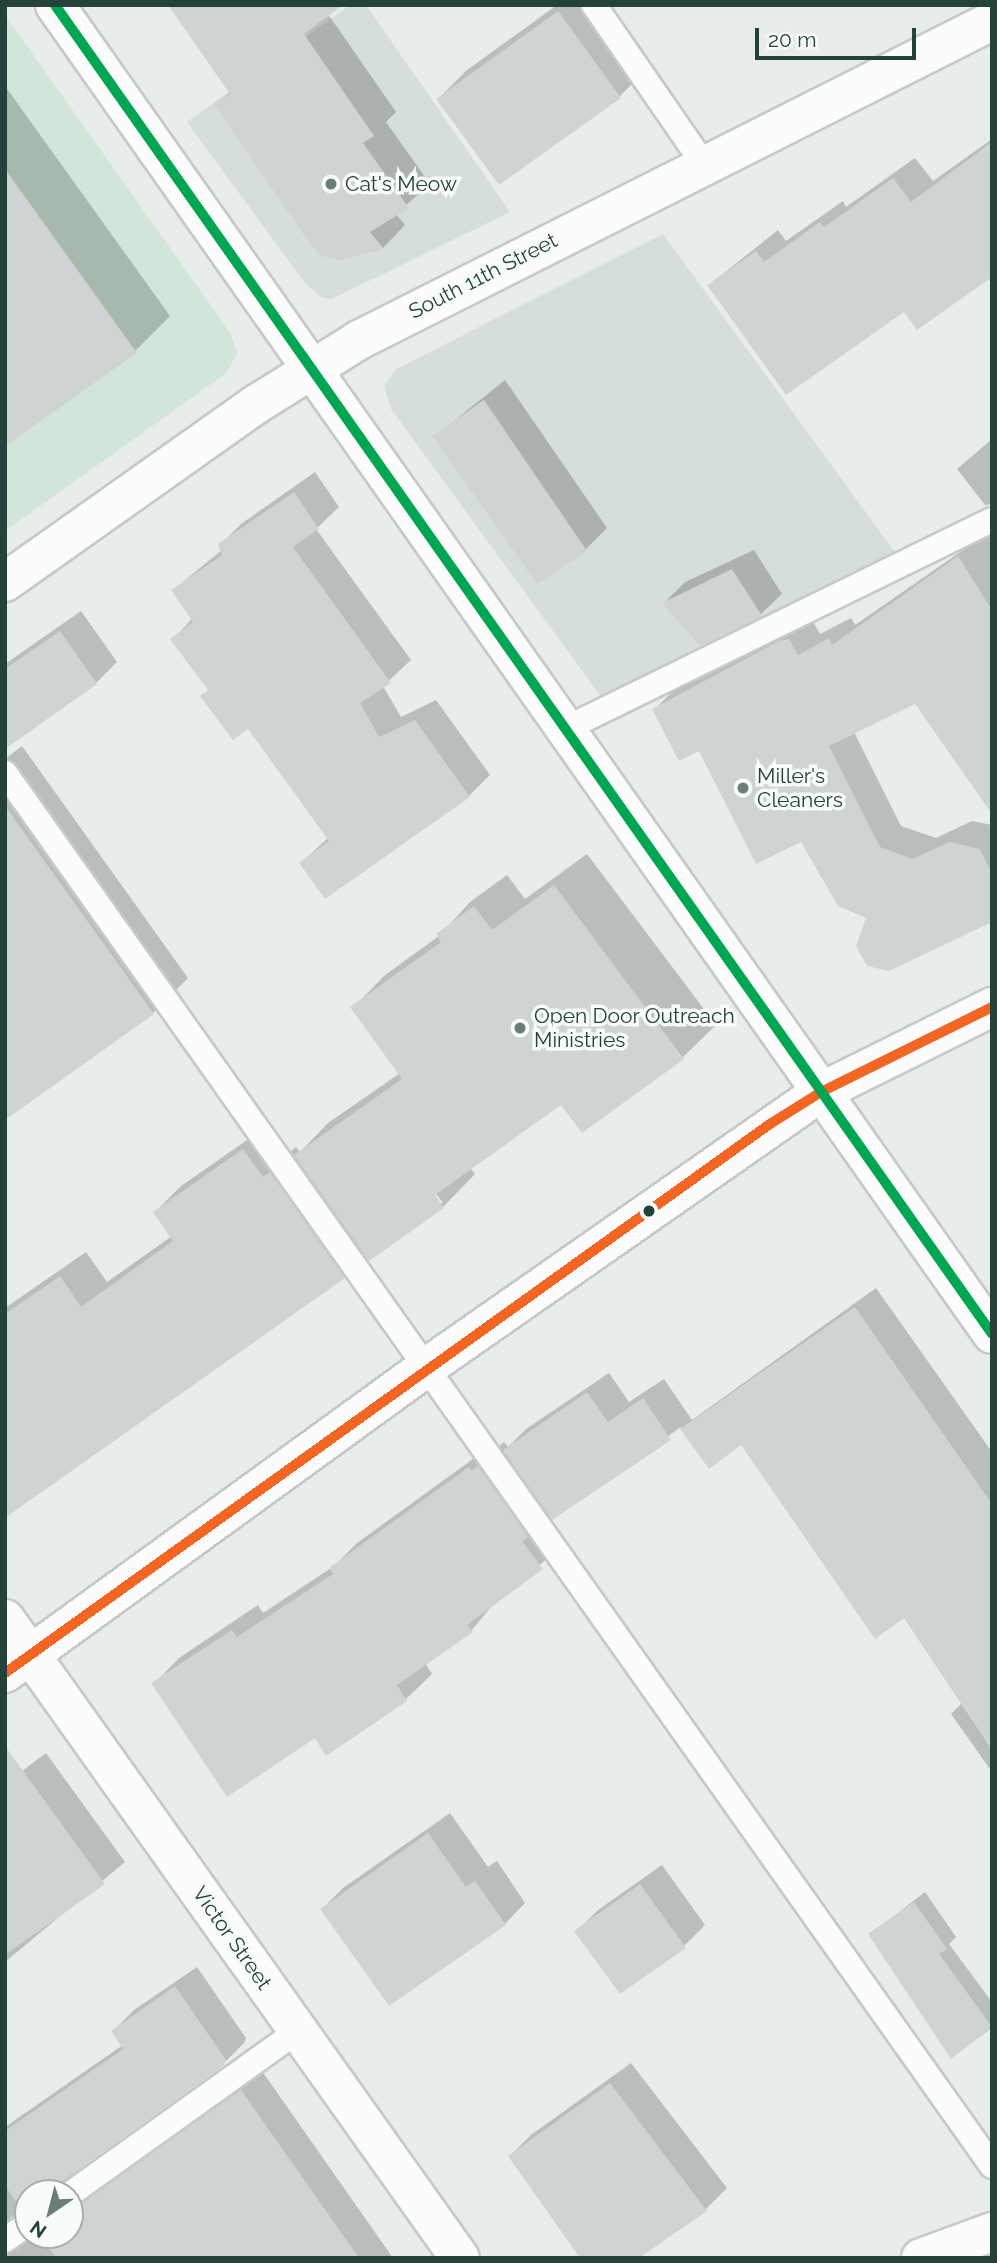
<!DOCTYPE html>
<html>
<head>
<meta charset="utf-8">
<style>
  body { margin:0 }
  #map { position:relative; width:997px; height:2263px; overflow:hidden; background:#e8edeb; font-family:Raleway,sans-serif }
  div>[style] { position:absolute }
  .built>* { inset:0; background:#d6dedb }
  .green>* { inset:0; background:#d1e6d8 }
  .shadow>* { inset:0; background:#0003 }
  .building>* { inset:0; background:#cfd4d2 }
  .roads { filter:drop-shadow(2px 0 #c5cac8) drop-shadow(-2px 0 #c5cac8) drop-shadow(0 2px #c5cac8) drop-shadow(0 -2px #c5cac8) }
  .service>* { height:24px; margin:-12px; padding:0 12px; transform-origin:12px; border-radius:12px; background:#fcfcfc }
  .minor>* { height:38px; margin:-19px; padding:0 19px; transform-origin:19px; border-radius:19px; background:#fcfcfc }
  .tertiary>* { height:38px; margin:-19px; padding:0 19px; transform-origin:19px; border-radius:19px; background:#fcfcfc }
  .bus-1>* { height:10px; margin:-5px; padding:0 5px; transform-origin:5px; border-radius:5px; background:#f26522 }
  .bus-2>* { height:10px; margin:-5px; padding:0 5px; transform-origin:5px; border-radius:5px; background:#00a651 }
  .dots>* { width:19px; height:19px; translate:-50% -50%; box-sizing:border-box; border:4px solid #f7fbf9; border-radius:50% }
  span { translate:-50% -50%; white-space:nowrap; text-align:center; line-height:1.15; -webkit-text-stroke:7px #f7fbf9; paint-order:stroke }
  .poi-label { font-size:21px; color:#24423a }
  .left { translate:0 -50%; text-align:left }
  .street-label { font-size:21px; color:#24423a }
  .frame { position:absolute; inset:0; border:7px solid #24423a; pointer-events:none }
  .north { position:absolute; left:14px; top:2179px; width:70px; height:70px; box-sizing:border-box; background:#f7fbf9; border:2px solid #a3b1ad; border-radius:50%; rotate:215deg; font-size:19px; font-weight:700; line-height:28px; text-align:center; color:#24423a }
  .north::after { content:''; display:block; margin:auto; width:24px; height:32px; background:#697e78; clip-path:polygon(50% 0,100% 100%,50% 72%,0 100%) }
  .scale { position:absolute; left:755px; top:28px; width:161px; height:32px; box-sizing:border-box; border:4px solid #24423a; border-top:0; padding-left:9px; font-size:21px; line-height:24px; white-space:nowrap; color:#24423a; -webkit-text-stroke:5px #f7fbf9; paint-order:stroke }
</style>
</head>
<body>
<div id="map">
  <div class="built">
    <div style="clip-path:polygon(350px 5px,366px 5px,510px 212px,332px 299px,322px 298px,305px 283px,187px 122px)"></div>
    <div style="clip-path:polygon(663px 234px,910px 573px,618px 720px,391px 409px,384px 386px,396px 369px)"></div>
  </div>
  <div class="green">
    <div style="clip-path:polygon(5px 15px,231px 334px,237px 354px,225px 374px,5px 531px)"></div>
  </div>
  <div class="shadow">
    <div style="clip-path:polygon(557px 5px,604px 5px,648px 68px,619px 97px,438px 99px,467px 70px)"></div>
    <div style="clip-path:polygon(328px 14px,396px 112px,386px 122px,430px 184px,396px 214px,405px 225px,383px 248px,216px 104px)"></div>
    <div style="clip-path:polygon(5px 86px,170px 316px,135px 351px,5px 444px)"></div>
    <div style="clip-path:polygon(992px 139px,992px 282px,988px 277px,904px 309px,709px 285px,778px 230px,786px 241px,843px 201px,846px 207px,915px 158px,933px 181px)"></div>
    <div style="clip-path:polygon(505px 380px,607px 528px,586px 549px,538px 582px,434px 437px)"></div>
    <div style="clip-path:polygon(992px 439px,992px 504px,985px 505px,957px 469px)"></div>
    <div style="clip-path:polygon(315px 472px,339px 507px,316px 529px,411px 660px,383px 686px,401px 717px,436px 700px,490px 775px,469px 796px,301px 863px,329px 837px,248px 726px,210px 689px,173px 639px,193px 618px,173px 590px,222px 550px,220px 545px,241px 524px)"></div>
    <div style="clip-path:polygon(992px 530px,992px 769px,915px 701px,854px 732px,901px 826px,936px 838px,972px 821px,992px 825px,992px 920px,868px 917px,801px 839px,654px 710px,676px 688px,811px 618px,820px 634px,851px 618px,855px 625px)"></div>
    <div style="clip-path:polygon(754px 550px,782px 594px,761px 614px,701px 644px,664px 603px,685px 582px)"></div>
    <div style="clip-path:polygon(81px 611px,117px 662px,96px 683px,5px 712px,5px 664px)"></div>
    <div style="clip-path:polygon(22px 746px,188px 978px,153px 1013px,5px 1118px,5px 759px)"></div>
    <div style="clip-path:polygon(evenodd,587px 854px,716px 1025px,683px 1057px,582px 1131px,561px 1102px,470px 1168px,475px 1174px,443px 1207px,366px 1254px,344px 1277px,5px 1491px,5px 1308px,86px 1252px,107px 1282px,172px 1236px,155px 1212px,181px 1186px,270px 1124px,290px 1152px,296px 1147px,300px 1152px,328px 1123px,400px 1073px,353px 1008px,385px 975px,439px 936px,470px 902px,507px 875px,525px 899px,587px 854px,431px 1187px,443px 1203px,438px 1203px,431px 1187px)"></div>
    <div style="clip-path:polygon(876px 1288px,992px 1452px,992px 1772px,951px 1714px,962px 1703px,904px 1616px,742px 1443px,709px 1466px,681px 1427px,551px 1519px,567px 1542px,495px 1602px,471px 1631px,425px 1663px,432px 1674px,406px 1699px,327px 1753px,315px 1736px,154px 1684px,179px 1658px,258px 1605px,263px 1613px,334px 1566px,357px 1543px,495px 1443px,498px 1447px,504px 1442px,508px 1447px,526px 1429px,609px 1373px,629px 1402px,664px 1379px,692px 1420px)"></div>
    <div style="clip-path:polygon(46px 1753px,125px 1862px,5px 1962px,5px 1784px)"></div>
    <div style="clip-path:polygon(450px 1813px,488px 1867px,497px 1861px,525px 1903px,505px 1924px,322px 1909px,343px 1888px)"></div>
    <div style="clip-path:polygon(662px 1865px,705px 1925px,684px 1946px,577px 1931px,598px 1910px)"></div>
    <div style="clip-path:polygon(925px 1892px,956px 1937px,949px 1944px,992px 2002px,992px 2028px,951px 2057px,871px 1934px)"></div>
    <div style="clip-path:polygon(evenodd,197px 1967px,246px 2038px,244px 2043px,222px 2065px,77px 2169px,78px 2181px,262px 2071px,393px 2258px,5px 2258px,5px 2127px,123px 2045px,113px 2031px,134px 2010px,197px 1967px,28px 2193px,70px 2193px,70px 2235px,28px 2235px,14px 2228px,10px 2218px,20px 2210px,28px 2209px,28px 2193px)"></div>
    <div style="clip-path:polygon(631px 2063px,727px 2188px,706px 2209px,636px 2258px,510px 2156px,531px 2135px)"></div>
  </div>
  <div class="building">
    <div style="clip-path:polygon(168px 5px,343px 5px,304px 34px,374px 136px,363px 143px,409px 208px,370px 232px,384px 249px,340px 260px,322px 256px,310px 244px,214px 104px,230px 94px)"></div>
    <div style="clip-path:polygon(558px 11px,621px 98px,499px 185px,436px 99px)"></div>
    <div style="clip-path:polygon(992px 142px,992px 277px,917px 330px,904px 312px,786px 395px,707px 285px,756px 251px,764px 262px,820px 222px,824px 227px,893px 178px,911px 202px)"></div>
    <div style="clip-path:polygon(5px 169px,137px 353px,5px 446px)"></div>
    <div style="clip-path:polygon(484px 400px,587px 551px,537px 584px,432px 436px)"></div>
    <div style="clip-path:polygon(294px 492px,319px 529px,293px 547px,391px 683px,360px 703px,379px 737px,415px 720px,470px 797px,325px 899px,299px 863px,329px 841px,248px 729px,233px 740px,200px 696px,208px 690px,170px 639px,193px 622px,171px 590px,222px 555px,218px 544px)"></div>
    <div style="clip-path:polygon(958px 556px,992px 610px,992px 814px,915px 704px,829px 746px,880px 847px,913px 859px,949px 842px,980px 849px,992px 874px,992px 922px,889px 971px,867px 966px,856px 946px,866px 918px,838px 906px,801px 842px,756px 864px,699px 751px,679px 761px,652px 709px,779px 641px,789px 639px,798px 655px,829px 638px,832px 645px)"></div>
    <div style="clip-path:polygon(732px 569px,762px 616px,700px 646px,662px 603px)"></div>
    <div style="clip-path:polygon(60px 631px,97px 684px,5px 749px,5px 669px)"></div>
    <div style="clip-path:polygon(5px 806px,154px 1014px,5px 1120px)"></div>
    <div style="clip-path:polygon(554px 885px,684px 1059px,582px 1133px,561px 1105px,435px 1195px,444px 1208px,369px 1261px,294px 1155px,402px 1079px,350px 1007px,441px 942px,436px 934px,474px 906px,492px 930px)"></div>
    <div style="clip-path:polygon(243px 1149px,263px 1177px,270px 1172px,345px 1278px,5px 1518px,5px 1314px,60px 1276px,81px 1307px,173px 1241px,153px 1212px)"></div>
    <div style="clip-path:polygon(855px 1307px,992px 1504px,992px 1750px,904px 1618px,875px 1639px,741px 1445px,709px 1469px,680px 1429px)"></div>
    <div style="clip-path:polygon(587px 1392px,608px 1422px,643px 1398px,671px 1440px,552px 1520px,503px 1450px)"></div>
    <div style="clip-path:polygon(478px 1466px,528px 1537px,522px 1541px,543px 1569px,467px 1625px,473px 1632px,397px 1685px,407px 1701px,326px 1756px,315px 1738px,227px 1797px,151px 1683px,232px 1630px,237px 1637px,333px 1574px,329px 1568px,469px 1467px,472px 1471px)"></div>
    <div style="clip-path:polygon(5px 1746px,105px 1884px,5px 1955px)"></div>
    <div style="clip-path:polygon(428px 1833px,466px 1887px,475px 1881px,506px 1925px,389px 2006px,320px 1909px)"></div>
    <div style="clip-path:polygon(640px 1884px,686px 1948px,620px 1994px,574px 1931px)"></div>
    <div style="clip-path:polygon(914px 1902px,947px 1949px,939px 1954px,992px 2027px,951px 2059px,868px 1934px)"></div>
    <div style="clip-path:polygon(175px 1986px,226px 2060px,223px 2066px,61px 2182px,56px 2193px,28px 2193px,28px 2209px,23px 2211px,5px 2186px,5px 2131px,123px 2049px,111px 2031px)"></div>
    <div style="clip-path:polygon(610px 2083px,707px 2211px,639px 2258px,580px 2258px,508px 2156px)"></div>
    <div style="clip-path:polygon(241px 2090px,359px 2258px,56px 2258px,40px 2235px,70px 2235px,70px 2209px)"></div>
  </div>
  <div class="roads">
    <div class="service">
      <div style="left:594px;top:5px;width:192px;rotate:55.4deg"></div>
      <div style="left:565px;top:729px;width:475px;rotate:-26.1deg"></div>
      <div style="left:5px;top:773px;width:1707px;rotate:54.68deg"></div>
      <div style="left:70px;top:2194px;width:280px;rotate:-35.6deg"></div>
      <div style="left:5px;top:2240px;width:28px;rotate:-35deg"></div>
    </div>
    <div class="minor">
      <div style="left:5px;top:582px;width:306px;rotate:-35.3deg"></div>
      <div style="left:255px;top:405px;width:123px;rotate:-32deg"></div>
      <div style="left:359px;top:340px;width:709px;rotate:-26.75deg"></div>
      <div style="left:821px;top:1092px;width:191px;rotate:-26.4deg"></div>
      <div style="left:5px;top:1619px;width:784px;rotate:54.55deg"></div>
      <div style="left:921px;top:2258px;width:76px;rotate:-20.1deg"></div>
    </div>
    <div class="tertiary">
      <div style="left:55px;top:5px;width:1626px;rotate:54.81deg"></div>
      <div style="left:5px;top:1673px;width:518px;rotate:-35.96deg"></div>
      <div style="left:424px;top:1369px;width:484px;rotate:-34.9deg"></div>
    </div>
  </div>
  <div class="bus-1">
    <div style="left:5px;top:1673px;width:942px;rotate:-35.67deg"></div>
    <div style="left:770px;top:1124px;width:60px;rotate:-32.1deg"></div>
    <div style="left:821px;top:1092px;width:191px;rotate:-26.4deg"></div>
  </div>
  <div class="bus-2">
    <div style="left:55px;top:5px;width:1626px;rotate:54.81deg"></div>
  </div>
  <div class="dots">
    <div style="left:331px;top:184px;background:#697e78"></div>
    <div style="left:743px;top:788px;background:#697e78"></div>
    <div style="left:520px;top:1028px;background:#697e78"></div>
    <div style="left:649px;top:1211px;background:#24423a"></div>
  </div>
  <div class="poi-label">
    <span class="left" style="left:345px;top:184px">Cat's Meow</span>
    <span class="left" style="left:757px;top:788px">Miller's<br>Cleaners</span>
    <span class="left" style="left:534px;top:1028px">Open Door Outreach<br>Ministries</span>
  </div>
  <div class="street-label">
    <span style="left:483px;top:276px;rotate:-27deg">South 11th Street</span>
    <span style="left:232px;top:1938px;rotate:55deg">Victor Street</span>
  </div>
  <div class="frame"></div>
  <div class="north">N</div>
  <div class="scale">20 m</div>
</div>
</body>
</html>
